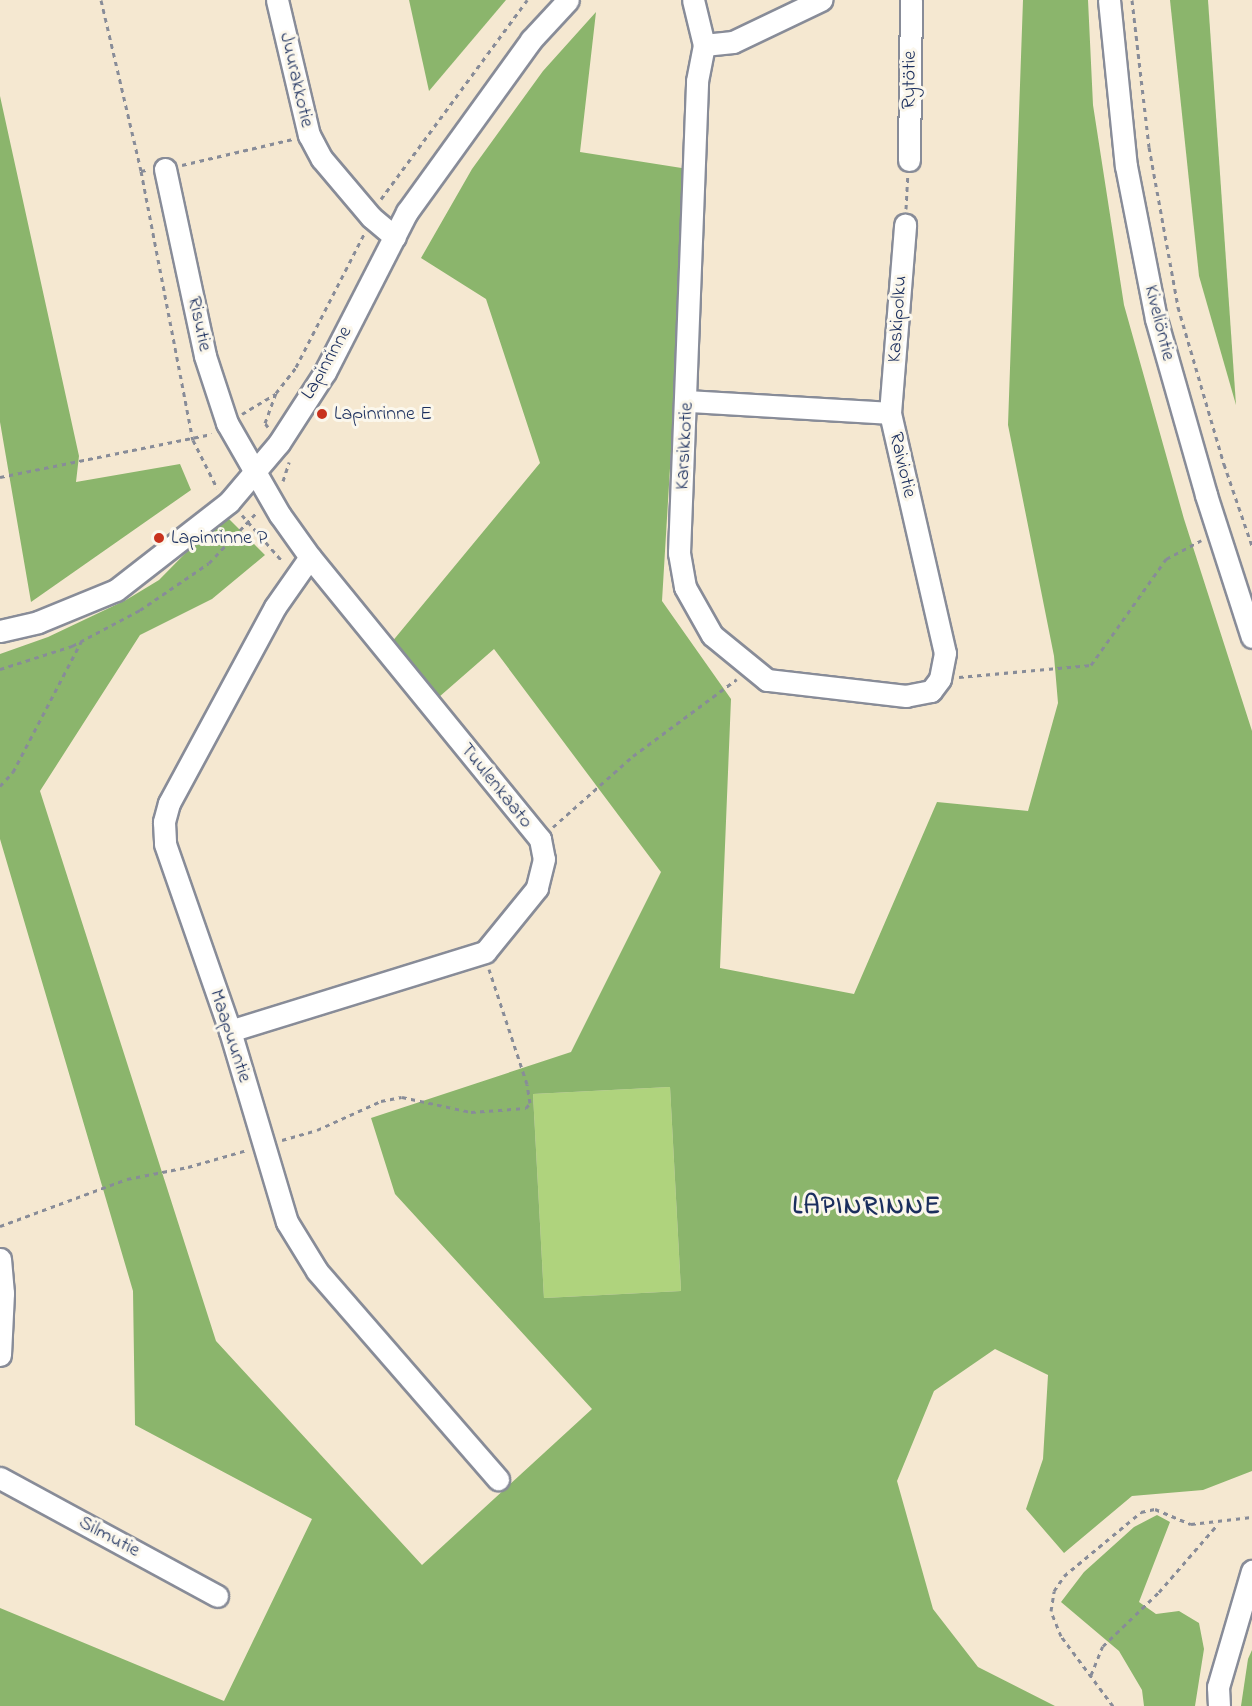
<!DOCTYPE html>
<html>
<head>
<meta charset="utf-8">
<style>
  body { margin:0 }
  #map { position:relative; width:1252px; height:1706px; overflow:hidden; background:#f5e8d1; font-family:"Indie Flower",sans-serif }
  div>[style] { position:absolute }
  .green>* { inset:0; background:#afd37d }
  .forest>* { inset:0; background:#8bb56c }
  .path>* { height:3px; margin-top:-1.5px; transform-origin:0; background:repeating-linear-gradient(90deg,#888c98 0 4.5px,transparent 0 9px) }
  .roads { filter:drop-shadow(2px 0 #888c98) drop-shadow(-2px 0 #888c98) drop-shadow(0 2px #888c98) drop-shadow(0 -2px #888c98) }
  .minor>* { height:21px; margin:-10.5px; padding:0 10.5px; transform-origin:10.5px; border-radius:10.5px; background:#fff }
  .dots>* { width:16px; height:16px; translate:-50% -50%; box-sizing:border-box; border:3px solid #fbf7ec; border-radius:50% }
  span { translate:-50% -50%; white-space:nowrap; text-align:center; line-height:1.15; -webkit-text-stroke:6px #fbf7ec; paint-order:stroke }
  .street-label { font-size:20px; color:#1b2f5e }
  .poi-label { font-size:20px; color:#1b2f5e }
  .left { translate:0 -50%; text-align:left }
  .district-label { font-size:26px; color:#1b2f5e; font-weight:700; letter-spacing:1.5px }
</style>
</head>
<body>
<div id="map">
  <div class="green">
    <div style="clip-path:polygon(670px 1087px,681px 1291px,544px 1298px,533px 1094px)"></div>
  </div>
  <div class="forest">
    <div style="clip-path:polygon(409px 0,506px 0,429px 91px)"></div>
    <div style="clip-path:polygon(evenodd,1023px 0,1088px 0,1093px 105px,1124px 305px,1184px 519px,1252px 731px,1252px 1471px,1203px 1490px,1132px 1496px,1064px 1553px,1026px 1509px,1043px 1459px,1048px 1375px,995px 1349px,934px 1391px,897px 1481px,933px 1609px,978px 1667px,1055px 1706px,0 1706px,0 1608px,224px 1701px,312px 1519px,135px 1425px,133px 1291px,0 839px,0 654px,48px 637px,126px 600px,159px 580px,224px 514px,265px 555px,212px 599px,140px 635px,40px 791px,216px 1341px,422px 1565px,592px 1409px,395px 1194px,371px 1118px,571px 1052px,661px 872px,494px 649px,439px 697px,391px 643px,540px 463px,486px 299px,421px 258px,472px 169px,543px 71px,596px 12px,580px 152px,688px 169px,662px 601px,731px 699px,720px 968px,854px 994px,937px 802px,1028px 811px,1058px 703px,1054px 656px,1008px 425px,1023px 0,670px 1087px,681px 1291px,544px 1298px,533px 1094px,670px 1087px)"></div>
    <div style="clip-path:polygon(1170px 0,1208px 0,1236px 405px,1199px 276px)"></div>
    <div style="clip-path:polygon(0 96px,79px 456px,76px 482px,180px 464px,191px 490px,31px 602px,0 422px)"></div>
    <div style="clip-path:polygon(1157px 1515px,1170px 1522px,1139px 1602px,1156px 1614px,1179px 1611px,1199px 1623px,1204px 1649px,1195px 1706px,1144px 1706px,1142px 1690px,1119px 1651px,1061px 1602px,1084px 1572px,1134px 1527px)"></div>
    <div style="clip-path:polygon(1252px 1650px,1252px 1706px,1241px 1706px,1248px 1659px)"></div>
  </div>
  <div class="path">
    <div style="left:101px;top:0;width:176px;rotate:76.8deg"></div>
    <div style="left:141px;top:171px;width:5px;rotate:-11deg"></div>
    <div style="left:1132px;top:0;width:148px;rotate:83.4deg"></div>
    <div style="left:1149px;top:147px;width:163px;rotate:79.7deg"></div>
    <div style="left:1178px;top:307px;width:164px;rotate:73.7deg"></div>
    <div style="left:1224px;top:464px;width:87px;rotate:71.1deg"></div>
    <div style="left:182px;top:165px;width:114px;rotate:-13.2deg"></div>
    <div style="left:141px;top:171px;width:274px;rotate:79.1deg"></div>
    <div style="left:193px;top:440px;width:54px;rotate:63.4deg"></div>
    <div style="left:381px;top:199px;width:247px;rotate:-53.7deg"></div>
    <div style="left:906px;top:209px;width:33px;rotate:-87deg"></div>
    <div style="left:242px;top:414px;width:39px;rotate:-31deg"></div>
    <div style="left:268px;top:427px;width:5px;rotate:-127deg"></div>
    <div style="left:265px;top:423px;width:32px;rotate:-70deg"></div>
    <div style="left:276px;top:393px;width:33px;rotate:-52deg"></div>
    <div style="left:296px;top:367px;width:149px;rotate:-62.9deg"></div>
    <div style="left:0;top:477px;width:216px;rotate:-11.5deg"></div>
    <div style="left:283px;top:481px;width:20px;rotate:-72deg"></div>
    <div style="left:242px;top:515px;width:62px;rotate:48.9deg"></div>
    <div style="left:0;top:669px;width:76px;rotate:-17.7deg"></div>
    <div style="left:72px;top:646px;width:77px;rotate:-27.9deg"></div>
    <div style="left:140px;top:610px;width:83px;rotate:-34.3deg"></div>
    <div style="left:209px;top:563px;width:71px;rotate:-46.7deg"></div>
    <div style="left:959px;top:677px;width:133px;rotate:-5.2deg"></div>
    <div style="left:1091px;top:665px;width:130px;rotate:-54.7deg"></div>
    <div style="left:1166px;top:559px;width:40px;rotate:-28deg"></div>
    <div style="left:0;top:786px;width:19px;rotate:-47deg"></div>
    <div style="left:13px;top:772px;width:147px;rotate:-62.4deg"></div>
    <div style="left:553px;top:827px;width:107px;rotate:-41.6deg"></div>
    <div style="left:633px;top:756px;width:129px;rotate:-36.5deg"></div>
    <div style="left:282px;top:1140px;width:36px;rotate:-16deg"></div>
    <div style="left:317px;top:1130px;width:70px;rotate:-24.4deg"></div>
    <div style="left:381px;top:1101px;width:21px;rotate:-11deg"></div>
    <div style="left:402px;top:1097px;width:71px;rotate:12.3deg"></div>
    <div style="left:471px;top:1112px;width:55px;rotate:-4.2deg"></div>
    <div style="left:526px;top:1108px;width:6px;rotate:-51deg"></div>
    <div style="left:530px;top:1103px;width:19px;rotate:-99deg"></div>
    <div style="left:527px;top:1084px;width:121px;rotate:-108.3deg"></div>
    <div style="left:0;top:1226px;width:135px;rotate:-20.3deg"></div>
    <div style="left:127px;top:1179px;width:62px;rotate:-11.1deg"></div>
    <div style="left:188px;top:1167px;width:61px;rotate:-16.1deg"></div>
    <div style="left:1091px;top:1675px;width:31px;rotate:-68deg"></div>
    <div style="left:1103px;top:1646px;width:78px;rotate:-44deg"></div>
    <div style="left:1159px;top:1592px;width:90px;rotate:-49.1deg"></div>
    <div style="left:1113px;top:1706px;width:87px;rotate:-126.6deg"></div>
    <div style="left:1061px;top:1636px;width:27px;rotate:-112deg"></div>
    <div style="left:1051px;top:1611px;width:20px;rotate:-81deg"></div>
    <div style="left:1054px;top:1591px;width:18px;rotate:-56deg"></div>
    <div style="left:1064px;top:1576px;width:100px;rotate:-39.7deg"></div>
    <div style="left:1141px;top:1512px;width:14px;rotate:-12deg"></div>
    <div style="left:1155px;top:1509px;width:39px;rotate:23deg"></div>
    <div style="left:1191px;top:1524px;width:61px;rotate:-6.5deg"></div>
  </div>
  <div class="roads">
    <div class="minor">
      <div style="left:277px;top:0;width:139px;rotate:76.7deg"></div>
      <div style="left:309px;top:135px;width:27px;rotate:62deg"></div>
      <div style="left:322px;top:159px;width:76px;rotate:49.8deg"></div>
      <div style="left:371px;top:217px;width:31px;rotate:40deg"></div>
      <div style="left:1109px;top:0;width:167px;rotate:84.2deg"></div>
      <div style="left:1126px;top:166px;width:156px;rotate:78.9deg"></div>
      <div style="left:1156px;top:319px;width:183px;rotate:74.1deg"></div>
      <div style="left:1206px;top:495px;width:149px;rotate:72.1deg"></div>
      <div style="left:704px;top:45px;width:29px;rotate:-6deg"></div>
      <div style="left:733px;top:42px;width:98px;rotate:-25.5deg"></div>
      <div style="left:909px;top:160px;width:160px;rotate:-89.3deg"></div>
      <div style="left:165px;top:169px;width:191px;rotate:77.9deg"></div>
      <div style="left:205px;top:356px;width:71px;rotate:71.8deg"></div>
      <div style="left:227px;top:423px;width:106px;rotate:60.1deg"></div>
      <div style="left:280px;top:515px;width:52px;rotate:54.5deg"></div>
      <div style="left:310px;top:557px;width:364px;rotate:50.8deg"></div>
      <div style="left:540px;top:839px;width:20px;rotate:79deg"></div>
      <div style="left:544px;top:859px;width:30px;rotate:104deg"></div>
      <div style="left:537px;top:888px;width:82px;rotate:129.1deg"></div>
      <div style="left:485px;top:952px;width:267px;rotate:162.8deg"></div>
      <div style="left:688px;top:401px;width:202px;rotate:3.4deg"></div>
      <div style="left:890px;top:413px;width:246px;rotate:77.1deg"></div>
      <div style="left:945px;top:653px;width:26px;rotate:101deg"></div>
      <div style="left:940px;top:679px;width:15px;rotate:127deg"></div>
      <div style="left:931px;top:691px;width:25px;rotate:169deg"></div>
      <div style="left:906px;top:696px;width:140px;rotate:-173.4deg"></div>
      <div style="left:767px;top:680px;width:71px;rotate:-140.7deg"></div>
      <div style="left:712px;top:635px;width:55px;rotate:-119.4deg"></div>
      <div style="left:685px;top:587px;width:35px;rotate:-100deg"></div>
      <div style="left:679px;top:553px;width:472px;rotate:-87.8deg"></div>
      <div style="left:697px;top:81px;width:37px;rotate:-79deg"></div>
      <div style="left:704px;top:45px;width:46px;rotate:-103.7deg"></div>
      <div style="left:890px;top:413px;width:189px;rotate:-85.4deg"></div>
      <div style="left:310px;top:557px;width:61px;rotate:125deg"></div>
      <div style="left:275px;top:607px;width:223px;rotate:118.4deg"></div>
      <div style="left:169px;top:803px;width:20px;rotate:105deg"></div>
      <div style="left:164px;top:822px;width:22px;rotate:87deg"></div>
      <div style="left:165px;top:844px;width:198px;rotate:70.8deg"></div>
      <div style="left:230px;top:1031px;width:199px;rotate:73.4deg"></div>
      <div style="left:287px;top:1222px;width:57px;rotate:58.5deg"></div>
      <div style="left:317px;top:1271px;width:276px;rotate:49deg"></div>
      <div style="left:0;top:631px;width:39px;rotate:-13deg"></div>
      <div style="left:38px;top:622px;width:84px;rotate:-22.3deg"></div>
      <div style="left:116px;top:590px;width:143px;rotate:-37.9deg"></div>
      <div style="left:229px;top:502px;width:77px;rotate:-49.7deg"></div>
      <div style="left:279px;top:443px;width:85px;rotate:-57.1deg"></div>
      <div style="left:325px;top:372px;width:180px;rotate:-62.9deg"></div>
      <div style="left:407px;top:212px;width:212px;rotate:-54.2deg"></div>
      <div style="left:531px;top:40px;width:54px;rotate:-47.2deg"></div>
      <div style="left:0;top:1259px;width:34px;rotate:85deg"></div>
      <div style="left:3px;top:1293px;width:62px;rotate:92.8deg"></div>
      <div style="left:0;top:1478px;width:247px;rotate:28.5deg"></div>
      <div style="left:1219px;top:1706px;width:19px;rotate:-93deg"></div>
      <div style="left:1218px;top:1687px;width:121px;rotate:-73.7deg"></div>
    </div>
  </div>
  <div class="dots">
    <div style="left:322px;top:414px;background:#c8321e"></div>
    <div style="left:159px;top:538px;background:#c8321e"></div>
  </div>
  <div class="street-label">
    <span style="left:296px;top:80px;rotate:77deg">Juurakkotie</span>
    <span style="left:910px;top:80px;rotate:-89deg">Rytötie</span>
    <span style="left:898px;top:319px;rotate:-86deg">Kaskipolku</span>
    <span style="left:1159px;top:323px;rotate:76deg">Kiveliöntie</span>
    <span style="left:199px;top:324px;rotate:78deg">Risutie</span>
    <span style="left:327px;top:363px;rotate:-60deg">Lapinrinne</span>
    <span style="left:685px;top:446px;rotate:-87deg">Karsikkotie</span>
    <span style="left:902px;top:465px;rotate:77deg">Raiviotie</span>
    <span style="left:496px;top:786px;rotate:51deg">Tuulenkaato</span>
    <span style="left:230px;top:1036px;rotate:72deg">Maapuuntie</span>
    <span style="left:109px;top:1537px;rotate:28deg">Silmutie</span>
  </div>
  <div class="poi-label">
    <span class="left" style="left:334px;top:414px">Lapinrinne E</span>
    <span class="left" style="left:171px;top:538px">Lapinrinne P</span>
  </div>
  <div class="district-label">
    <span style="left:867px;top:1208px">LAPINRINNE</span>
  </div>
</div>
</body>
</html>
